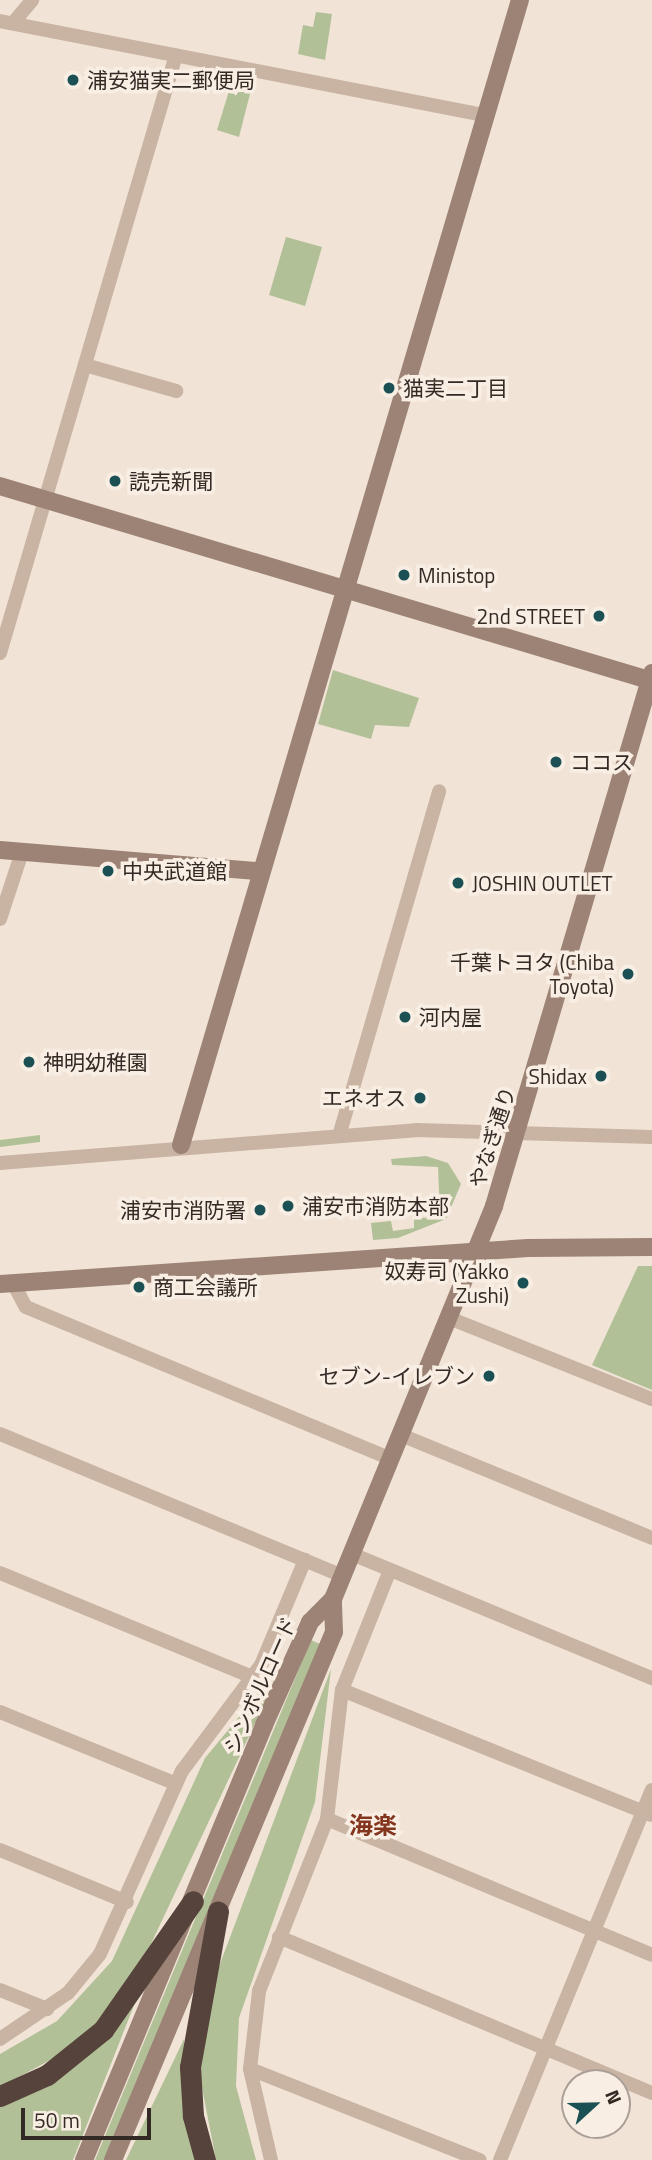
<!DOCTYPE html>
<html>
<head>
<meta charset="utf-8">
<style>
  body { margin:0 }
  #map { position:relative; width:652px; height:2160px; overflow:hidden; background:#f1e4d7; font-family:"Titillium Web","Noto Sans JP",sans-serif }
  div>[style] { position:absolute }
  .green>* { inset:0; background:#b2c097 }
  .street>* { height:14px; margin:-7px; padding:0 7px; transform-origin:7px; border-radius:7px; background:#c9b4a3 }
  .secondary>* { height:18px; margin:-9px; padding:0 9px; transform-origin:9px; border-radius:9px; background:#9c8375 }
  .highway>* { height:21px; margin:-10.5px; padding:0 10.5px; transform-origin:10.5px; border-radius:10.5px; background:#55433c }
  .dots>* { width:19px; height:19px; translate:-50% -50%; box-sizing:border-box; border:4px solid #f9eee3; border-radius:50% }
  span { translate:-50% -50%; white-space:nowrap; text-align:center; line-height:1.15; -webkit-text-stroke:7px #f9eee3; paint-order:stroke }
  .poi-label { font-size:21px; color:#332925 }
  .left { translate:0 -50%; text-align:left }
  .right { translate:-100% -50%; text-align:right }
  .street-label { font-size:21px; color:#332925 }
  .quarter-label { font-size:24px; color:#83351e; font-weight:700 }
  .north { position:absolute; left:561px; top:2069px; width:70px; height:70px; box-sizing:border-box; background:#f9eee3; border:2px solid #aa9f97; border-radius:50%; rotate:68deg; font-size:19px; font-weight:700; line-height:28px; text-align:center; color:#332925 }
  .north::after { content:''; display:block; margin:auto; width:24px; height:32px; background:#1b5155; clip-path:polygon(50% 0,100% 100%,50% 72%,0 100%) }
  .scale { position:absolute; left:21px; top:2108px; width:130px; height:32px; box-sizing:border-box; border:4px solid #332925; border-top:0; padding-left:9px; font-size:21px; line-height:24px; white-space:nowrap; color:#332925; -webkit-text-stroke:5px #f9eee3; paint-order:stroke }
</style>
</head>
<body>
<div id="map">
  <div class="green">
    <div style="clip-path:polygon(316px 12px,332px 14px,325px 60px,298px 54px,303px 25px,313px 27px)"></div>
    <div style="clip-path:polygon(233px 78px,253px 82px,239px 137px,217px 130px)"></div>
    <div style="clip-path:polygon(286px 237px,322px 247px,305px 306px,269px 295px)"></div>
    <div style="clip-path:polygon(333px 670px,419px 698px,409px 727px,375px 725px,371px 739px,318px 724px)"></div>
    <div style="clip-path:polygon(40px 1135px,40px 1142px,0 1147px,0 1140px)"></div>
    <div style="clip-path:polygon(426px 1156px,448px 1163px,461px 1184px,446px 1219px,398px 1238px,373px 1240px,371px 1223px,391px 1221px,393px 1231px,414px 1228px,414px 1219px,440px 1216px,438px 1167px,392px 1165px,391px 1159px)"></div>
    <div style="clip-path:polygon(638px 1266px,652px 1266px,652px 1390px,592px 1365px)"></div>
    <div style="clip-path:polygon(311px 1640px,320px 1644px,105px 2160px,95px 2160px)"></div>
    <div style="clip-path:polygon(331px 1669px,315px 1802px,239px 2018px,236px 2086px,256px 2160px,216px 2160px,198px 2067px,212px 1985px)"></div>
    <div style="clip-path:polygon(259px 1693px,267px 1698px,150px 1946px,114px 2006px,69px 2050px,0 2087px,0 2054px,57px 2021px,112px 1961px,205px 1758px)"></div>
    <div style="clip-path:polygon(135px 2003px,73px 2160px,0 2160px,0 2103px,109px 2037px)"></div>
    <div style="clip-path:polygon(184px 2039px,185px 2099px,200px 2160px,126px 2160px)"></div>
  </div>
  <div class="street">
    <div style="left:0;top:21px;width:492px;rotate:11deg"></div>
    <div style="left:13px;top:23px;width:30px;rotate:-50deg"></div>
    <div style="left:85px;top:365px;width:95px;rotate:15.9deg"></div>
    <div style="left:0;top:653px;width:623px;rotate:-73.6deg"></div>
    <div style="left:0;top:919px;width:71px;rotate:-71.8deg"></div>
    <div style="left:339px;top:1136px;width:359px;rotate:-73.8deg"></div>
    <div style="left:0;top:1163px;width:417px;rotate:-4.5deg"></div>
    <div style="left:416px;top:1130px;width:236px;rotate:1.7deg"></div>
    <div style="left:13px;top:1283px;width:27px;rotate:62deg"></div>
    <div style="left:26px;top:1307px;width:395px;rotate:22.6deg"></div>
    <div style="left:449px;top:1318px;width:219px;rotate:21.8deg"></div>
    <div style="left:0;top:1434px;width:371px;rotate:22.5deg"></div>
    <div style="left:401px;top:1435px;width:271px;rotate:22.3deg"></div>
    <div style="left:352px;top:1554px;width:325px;rotate:22.5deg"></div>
    <div style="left:0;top:1573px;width:273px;rotate:22.4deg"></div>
    <div style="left:342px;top:1690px;width:333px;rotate:22deg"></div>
    <div style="left:0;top:1712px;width:190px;rotate:22.2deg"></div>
    <div style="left:327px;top:1819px;width:352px;rotate:22.7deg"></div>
    <div style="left:0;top:1850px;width:137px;rotate:22.3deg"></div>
    <div style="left:279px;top:1937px;width:404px;rotate:22.7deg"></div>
    <div style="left:0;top:1990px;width:51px;rotate:22deg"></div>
    <div style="left:0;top:2039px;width:82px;rotate:-34.1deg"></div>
    <div style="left:68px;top:1993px;width:50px;rotate:-50.6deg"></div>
    <div style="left:100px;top:1954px;width:201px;rotate:-65.9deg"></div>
    <div style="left:182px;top:1771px;width:132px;rotate:-53.3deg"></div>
    <div style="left:261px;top:1665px;width:114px;rotate:-67.3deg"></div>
    <div style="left:250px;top:2069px;width:247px;rotate:21.6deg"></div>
    <div style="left:271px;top:2160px;width:93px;rotate:-103deg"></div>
    <div style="left:250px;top:2069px;width:79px;rotate:-83.4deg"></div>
    <div style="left:259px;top:1991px;width:185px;rotate:-68.4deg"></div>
    <div style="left:327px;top:1819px;width:130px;rotate:-83.4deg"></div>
    <div style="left:342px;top:1690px;width:129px;rotate:-68.2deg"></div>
    <div style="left:500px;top:2160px;width:400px;rotate:-67.7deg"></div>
  </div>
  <div class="secondary">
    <div style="left:0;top:486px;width:681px;rotate:16.65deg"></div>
    <div style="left:0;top:850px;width:259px;rotate:4.7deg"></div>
    <div style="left:181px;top:1145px;width:1194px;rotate:-73.51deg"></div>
    <div style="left:0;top:1284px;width:529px;rotate:-3.9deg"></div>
    <div style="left:528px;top:1248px;width:124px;rotate:-0.5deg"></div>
    <div style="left:84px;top:2160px;width:471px;rotate:-67.5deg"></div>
    <div style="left:264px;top:1725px;width:113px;rotate:-65.9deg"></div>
    <div style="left:310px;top:1622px;width:33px;rotate:-45deg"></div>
    <div style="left:333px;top:1599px;width:425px;rotate:-67.7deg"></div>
    <div style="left:494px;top:1206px;width:556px;rotate:-73.49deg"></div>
    <div style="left:113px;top:2160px;width:572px;rotate:-67.29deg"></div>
    <div style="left:334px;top:1632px;width:33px;rotate:-92deg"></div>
  </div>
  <div class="highway">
    <div style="left:0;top:2096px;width:51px;rotate:-24.1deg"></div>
    <div style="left:47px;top:2075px;width:72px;rotate:-38.8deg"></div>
    <div style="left:103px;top:2030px;width:157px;rotate:-55.1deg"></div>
    <div style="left:205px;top:2160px;width:46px;rotate:-105.3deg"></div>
    <div style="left:193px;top:2116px;width:49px;rotate:-93.5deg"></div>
    <div style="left:190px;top:2067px;width:158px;rotate:-79.8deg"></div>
  </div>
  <div class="dots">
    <div style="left:73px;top:80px;background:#1b5155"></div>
    <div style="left:389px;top:388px;background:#1b5155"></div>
    <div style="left:115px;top:481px;background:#1b5155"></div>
    <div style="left:404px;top:575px;background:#1b5155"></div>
    <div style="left:599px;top:616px;background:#1b5155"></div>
    <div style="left:556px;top:762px;background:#1b5155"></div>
    <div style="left:108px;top:871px;background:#1b5155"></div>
    <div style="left:458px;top:883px;background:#1b5155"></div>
    <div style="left:628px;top:974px;background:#1b5155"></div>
    <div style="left:405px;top:1017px;background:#1b5155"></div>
    <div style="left:29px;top:1062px;background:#1b5155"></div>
    <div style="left:601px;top:1076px;background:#1b5155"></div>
    <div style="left:420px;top:1098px;background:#1b5155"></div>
    <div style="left:288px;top:1206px;background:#1b5155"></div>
    <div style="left:260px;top:1210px;background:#1b5155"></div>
    <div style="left:523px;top:1283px;background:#1b5155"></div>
    <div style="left:139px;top:1287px;background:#1b5155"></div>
    <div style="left:489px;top:1376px;background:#1b5155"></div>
  </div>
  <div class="poi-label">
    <span class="left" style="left:87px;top:80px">浦安猫実二郵便局</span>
    <span class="left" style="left:403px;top:388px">猫実二丁目</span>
    <span class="left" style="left:129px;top:481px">読売新聞</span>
    <span class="left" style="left:418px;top:575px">Ministop</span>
    <span class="right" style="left:585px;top:616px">2nd STREET</span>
    <span class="left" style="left:570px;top:762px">ココス</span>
    <span class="left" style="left:122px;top:871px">中央武道館</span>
    <span class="left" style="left:472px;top:883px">JOSHIN OUTLET</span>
    <span class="right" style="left:614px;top:974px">千葉トヨタ (Chiba<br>Toyota)</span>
    <span class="left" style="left:419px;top:1017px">河内屋</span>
    <span class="left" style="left:43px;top:1062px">神明幼稚園</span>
    <span class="right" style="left:587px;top:1076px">Shidax</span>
    <span class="right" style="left:406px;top:1098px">エネオス</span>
    <span class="left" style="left:302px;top:1206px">浦安市消防本部</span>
    <span class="right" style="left:246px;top:1210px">浦安市消防署</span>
    <span class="right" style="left:509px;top:1283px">奴寿司 (Yakko<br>Zushi)</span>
    <span class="left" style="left:153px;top:1287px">商工会議所</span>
    <span class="right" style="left:475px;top:1376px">セブン-イレブン</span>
  </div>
  <div class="street-label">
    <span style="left:492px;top:1137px;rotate:-72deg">やなぎ通り</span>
    <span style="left:260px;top:1685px;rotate:-66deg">シンボルロード</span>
  </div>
  <div class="quarter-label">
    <span style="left:373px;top:1826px">海楽</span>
  </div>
  <div class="north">N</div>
  <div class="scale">50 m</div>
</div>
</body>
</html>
